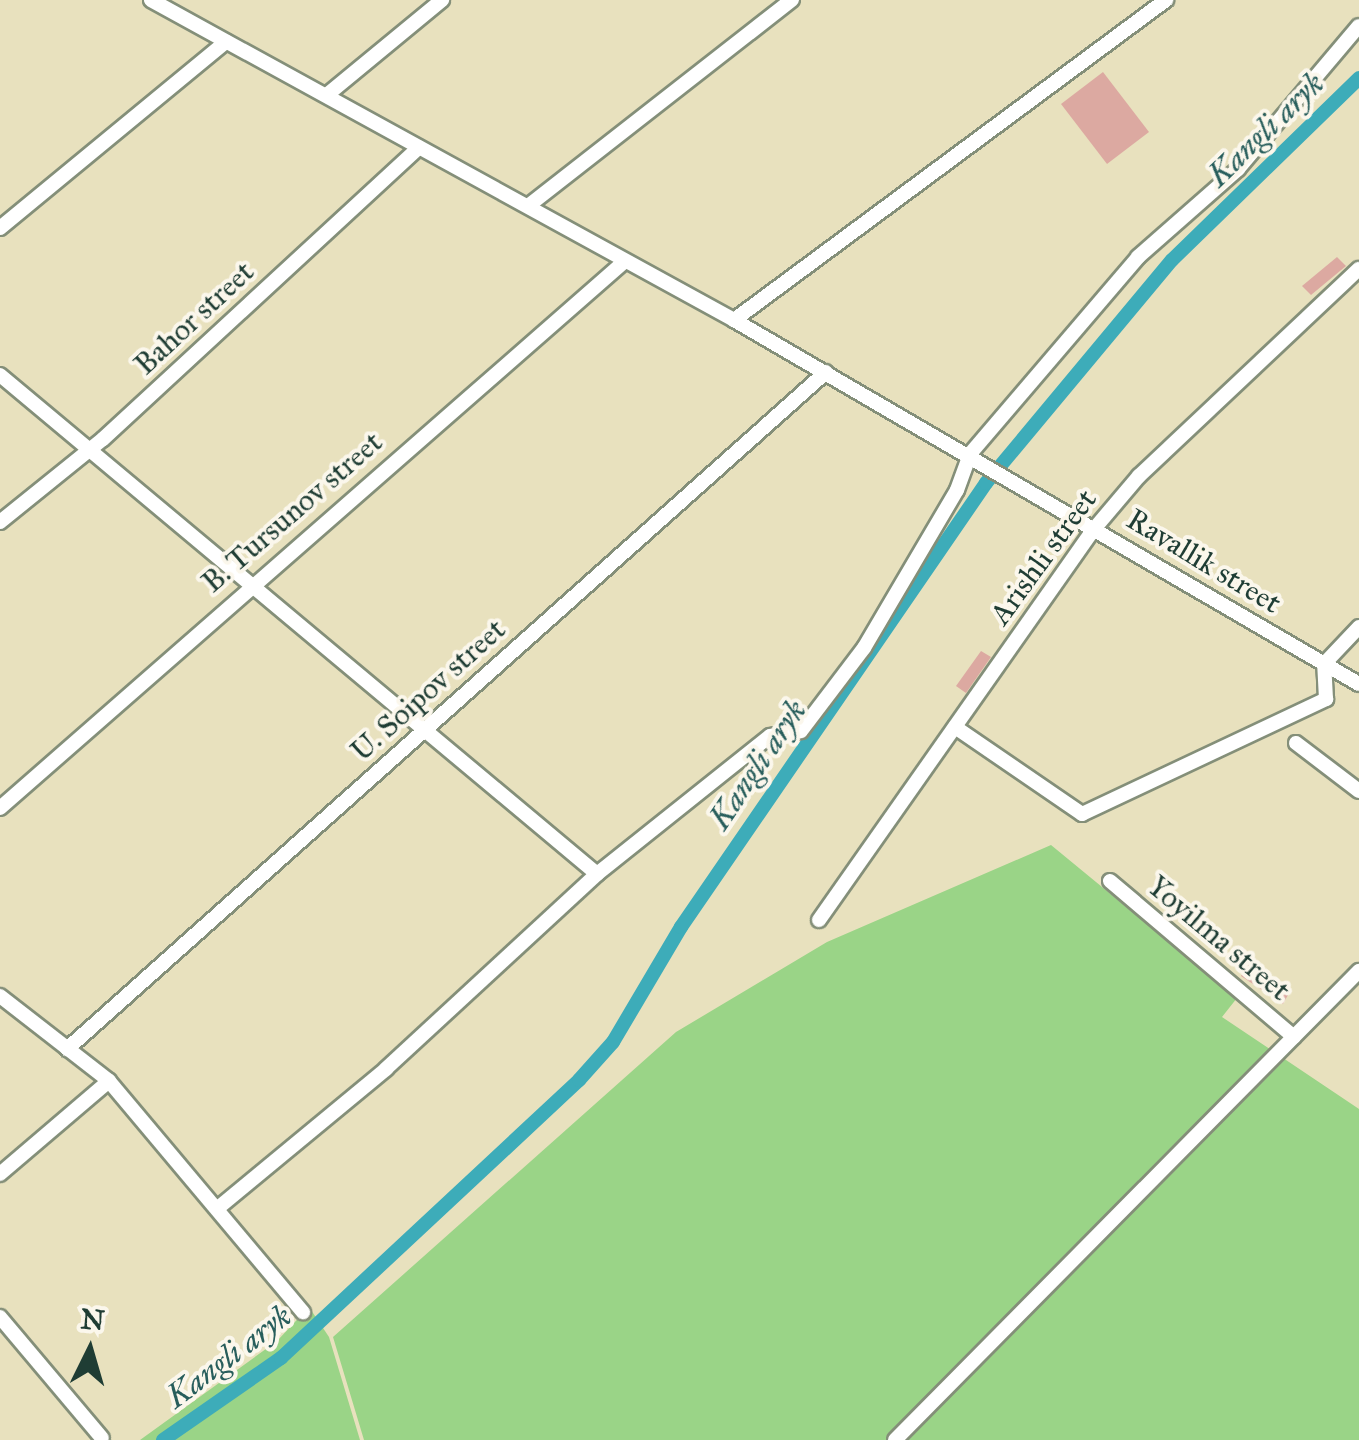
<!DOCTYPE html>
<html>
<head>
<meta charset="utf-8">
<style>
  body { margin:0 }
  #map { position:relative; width:1359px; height:1440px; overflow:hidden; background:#e8e1be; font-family:"IM FELL Great Primer",serif }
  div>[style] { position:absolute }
  .green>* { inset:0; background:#9ad487 }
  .canal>* { height:14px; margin:-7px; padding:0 7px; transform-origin:7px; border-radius:7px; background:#3dacb9 }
  .building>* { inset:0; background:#dca9a1 }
  .roads { filter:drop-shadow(2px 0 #848f79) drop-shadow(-2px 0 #848f79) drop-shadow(0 2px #848f79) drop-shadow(0 -2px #848f79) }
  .minor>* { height:14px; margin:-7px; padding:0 7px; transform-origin:7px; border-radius:7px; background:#fff }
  span { translate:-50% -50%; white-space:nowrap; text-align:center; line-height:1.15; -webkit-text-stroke:8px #fbf7ec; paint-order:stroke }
  .street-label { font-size:30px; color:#1f3d34 }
  .water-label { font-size:32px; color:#285e5c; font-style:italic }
  .north { position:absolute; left:40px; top:1300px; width:100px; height:100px; -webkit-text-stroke:8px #fbf7ec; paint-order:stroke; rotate:5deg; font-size:28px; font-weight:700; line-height:40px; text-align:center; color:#1f3d34 }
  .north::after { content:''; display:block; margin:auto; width:35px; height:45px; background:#1f3d34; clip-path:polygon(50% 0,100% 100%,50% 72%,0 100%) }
</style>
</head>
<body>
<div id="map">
  <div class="green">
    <div style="clip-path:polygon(1051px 845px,1237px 998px,1222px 1017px,1359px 1109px,1359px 1440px,364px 1440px,333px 1337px,676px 1032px,827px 942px)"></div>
    <div style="clip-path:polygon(309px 1307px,329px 1337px,360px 1440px,140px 1440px,277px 1341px)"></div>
  </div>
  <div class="canal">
    <div style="left:163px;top:1440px;width:144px;rotate:-34.8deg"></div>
    <div style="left:281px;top:1358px;width:408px;rotate:-43deg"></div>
    <div style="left:579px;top:1080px;width:51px;rotate:-48.2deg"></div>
    <div style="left:613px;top:1042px;width:134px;rotate:-59.4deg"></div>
    <div style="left:681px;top:927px;width:539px;rotate:-55.51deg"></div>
    <div style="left:986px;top:483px;width:290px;rotate:-50.2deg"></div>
    <div style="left:1172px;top:260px;width:261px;rotate:-44.2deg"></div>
  </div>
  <div class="building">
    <div style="clip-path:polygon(1103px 72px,1149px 132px,1107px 164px,1061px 104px)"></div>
    <div style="clip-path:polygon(1337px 257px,1346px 266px,1311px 295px,1302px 286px)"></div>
    <div style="clip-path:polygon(981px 651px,991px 657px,966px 693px,956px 686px)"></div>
    <div style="clip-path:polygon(1248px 965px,1288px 995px,1283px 1004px,1241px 976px)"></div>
  </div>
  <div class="roads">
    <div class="minor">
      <div style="left:151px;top:0;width:665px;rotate:28.76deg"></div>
      <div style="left:734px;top:320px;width:723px;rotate:30.22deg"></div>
      <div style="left:328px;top:94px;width:148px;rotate:-39.5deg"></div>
      <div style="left:528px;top:206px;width:335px;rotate:-38deg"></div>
      <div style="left:0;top:228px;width:293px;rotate:-39.5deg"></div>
      <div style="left:734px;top:320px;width:538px;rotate:-36.53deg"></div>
      <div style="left:0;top:375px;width:778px;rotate:39.89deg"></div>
      <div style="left:597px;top:874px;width:287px;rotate:137.3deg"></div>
      <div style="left:386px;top:1069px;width:218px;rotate:140.4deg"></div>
      <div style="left:0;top:522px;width:132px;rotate:-38.9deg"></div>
      <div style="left:103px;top:439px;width:430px;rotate:-42.7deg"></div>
      <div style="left:955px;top:727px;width:154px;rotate:34.4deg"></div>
      <div style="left:1082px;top:814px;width:270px;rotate:-25.2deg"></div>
      <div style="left:1326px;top:699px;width:35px;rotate:-93deg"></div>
      <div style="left:1324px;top:664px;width:51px;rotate:-46.6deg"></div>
      <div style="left:1296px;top:743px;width:79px;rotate:37.3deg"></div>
      <div style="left:0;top:808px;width:829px;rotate:-41.19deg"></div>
      <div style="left:597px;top:874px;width:221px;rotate:-38.6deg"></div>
      <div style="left:770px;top:736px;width:31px;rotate:-9deg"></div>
      <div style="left:801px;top:731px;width:104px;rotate:-52.8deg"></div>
      <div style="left:864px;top:648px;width:183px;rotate:-59.5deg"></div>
      <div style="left:957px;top:490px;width:38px;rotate:-70deg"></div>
      <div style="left:970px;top:454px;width:259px;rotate:-49.5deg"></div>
      <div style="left:1138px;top:257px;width:133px;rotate:-41.3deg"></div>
      <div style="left:1238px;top:169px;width:187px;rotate:-49.8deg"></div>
      <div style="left:1110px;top:881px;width:241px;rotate:40.3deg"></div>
      <div style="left:819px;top:920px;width:479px;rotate:-54.9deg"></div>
      <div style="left:1095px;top:528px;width:68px;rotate:-49.8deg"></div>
      <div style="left:1139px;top:476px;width:302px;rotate:-43.3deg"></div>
      <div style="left:0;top:996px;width:138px;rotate:37.9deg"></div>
      <div style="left:109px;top:1081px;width:302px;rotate:50deg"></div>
      <div style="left:67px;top:1049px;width:1017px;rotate:-41.73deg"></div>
      <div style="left:0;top:1174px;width:143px;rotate:-40.5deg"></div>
      <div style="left:0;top:1317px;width:158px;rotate:49.9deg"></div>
      <div style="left:895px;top:1440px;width:660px;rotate:-45.31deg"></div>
    </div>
  </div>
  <div class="street-label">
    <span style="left:194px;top:318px;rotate:-43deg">Bahor street</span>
    <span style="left:292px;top:512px;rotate:-41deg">B. Tursunov street</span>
    <span style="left:1043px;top:557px;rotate:-54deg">Arishli street</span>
    <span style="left:1204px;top:561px;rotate:31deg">Ravallik street</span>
    <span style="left:428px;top:690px;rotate:-42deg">U. Soipov street</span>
    <span style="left:1219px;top:938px;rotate:40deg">Yoyilma street</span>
  </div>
  <div class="water-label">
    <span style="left:1266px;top:130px;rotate:-44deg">Kangli aryk</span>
    <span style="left:758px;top:765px;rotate:-56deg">Kangli aryk</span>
    <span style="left:229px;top:1357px;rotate:-37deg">Kangli aryk</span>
  </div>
  <div class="north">N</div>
</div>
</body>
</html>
